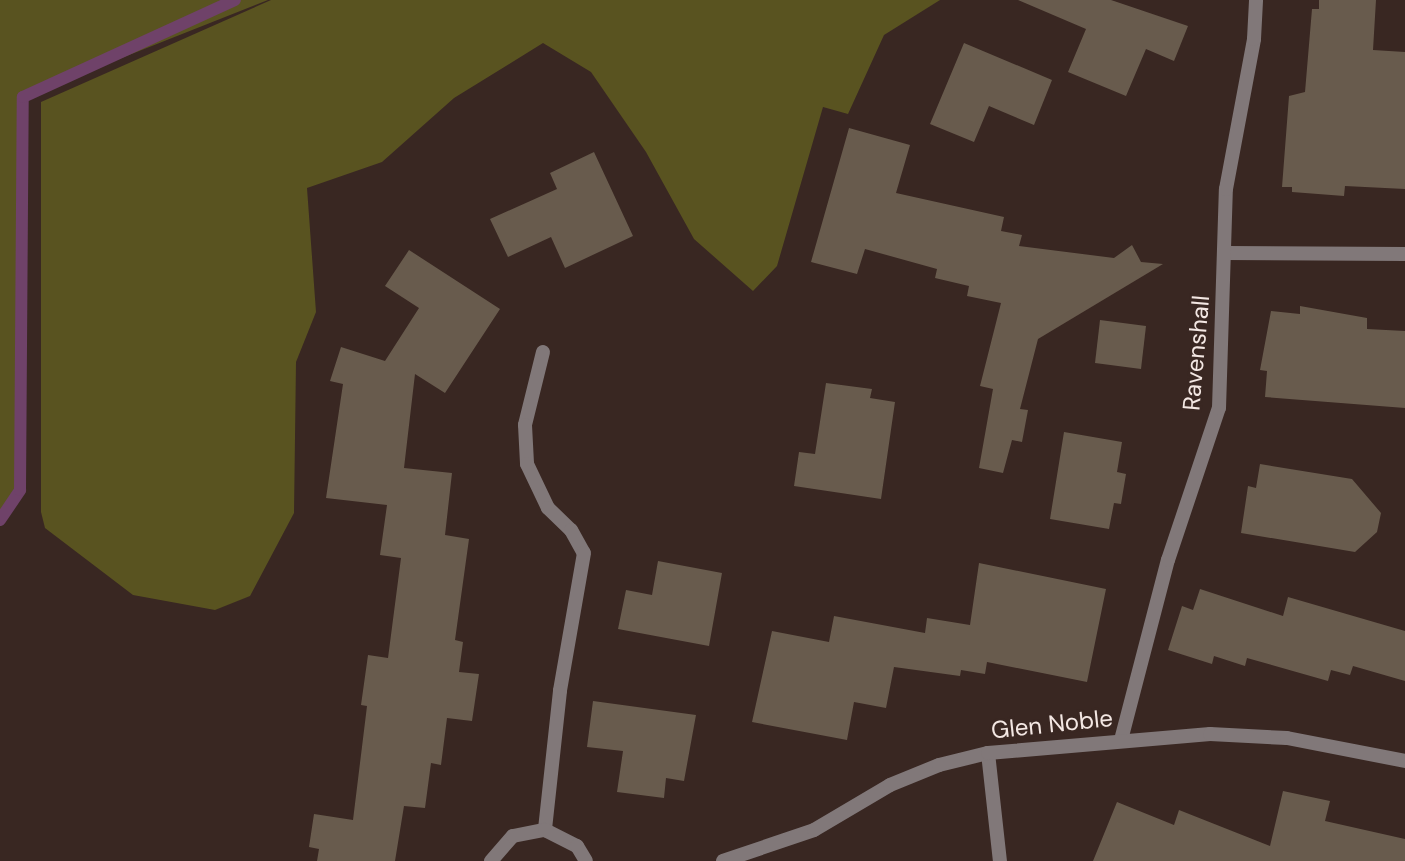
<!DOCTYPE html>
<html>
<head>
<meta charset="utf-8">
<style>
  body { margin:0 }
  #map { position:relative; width:1405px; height:861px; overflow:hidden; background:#392722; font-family:"DM Sans",sans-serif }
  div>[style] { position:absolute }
  .green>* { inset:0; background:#595320 }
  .stream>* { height:12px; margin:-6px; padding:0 6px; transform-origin:6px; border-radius:6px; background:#6f4269 }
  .building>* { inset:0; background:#685b4d }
  .street>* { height:14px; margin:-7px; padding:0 7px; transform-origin:7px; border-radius:7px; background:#817879 }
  span { translate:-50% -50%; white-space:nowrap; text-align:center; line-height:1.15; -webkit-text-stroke:5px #392722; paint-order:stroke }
  .street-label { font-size:24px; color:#f3e7e3 }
</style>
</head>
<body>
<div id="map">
  <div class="green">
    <div style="clip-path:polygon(0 0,268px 0,23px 97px,20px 490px,0 520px)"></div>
    <div style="clip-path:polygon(271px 0,940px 0,884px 35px,848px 114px,823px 107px,777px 266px,753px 291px,694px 239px,646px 152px,591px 72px,543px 43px,454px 98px,382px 162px,307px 188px,316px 312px,296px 362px,294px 513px,250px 596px,215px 610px,133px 595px,45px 528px,41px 512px,41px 102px)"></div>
  </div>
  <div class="stream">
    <div style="left:0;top:520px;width:36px;rotate:-56deg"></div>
    <div style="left:20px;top:490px;width:393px;rotate:-89.6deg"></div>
    <div style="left:23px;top:97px;width:233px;rotate:-24.6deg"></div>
  </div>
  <div class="building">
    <div style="clip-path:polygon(1018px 0,1111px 0,1188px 26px,1174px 61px,1146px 49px,1126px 96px,1068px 72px,1086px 29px)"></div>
    <div style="clip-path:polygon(1319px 0,1376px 0,1373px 50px,1405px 52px,1405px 189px,1345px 186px,1344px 196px,1292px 192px,1292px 187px,1282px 187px,1289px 96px,1305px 92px,1312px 9px,1319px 9px)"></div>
    <div style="clip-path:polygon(964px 43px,1052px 80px,1034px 125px,989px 106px,974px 142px,930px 124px)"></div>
    <div style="clip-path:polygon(849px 128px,910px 145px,896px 193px,1004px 217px,1001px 231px,1022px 235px,1019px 246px,1114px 258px,1132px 245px,1141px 262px,1163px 264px,1038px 339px,1020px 409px,1028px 410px,1022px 442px,1012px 440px,1003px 473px,979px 468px,993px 389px,980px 386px,1001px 303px,967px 296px,969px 286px,935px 278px,937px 269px,865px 249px,857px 274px,811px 262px)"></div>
    <div style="clip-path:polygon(594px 152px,633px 236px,565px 268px,551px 237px,508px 257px,490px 219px,557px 189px,550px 173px)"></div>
    <div style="clip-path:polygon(409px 250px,500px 309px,445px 393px,415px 374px,404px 468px,452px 473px,445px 535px,469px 539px,455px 640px,463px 642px,459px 672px,479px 674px,472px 721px,447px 718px,441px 765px,431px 763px,425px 808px,404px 806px,395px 861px,317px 861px,319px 849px,309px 847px,314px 814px,353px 820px,367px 706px,361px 705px,368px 655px,388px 658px,401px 558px,380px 555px,387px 505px,326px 498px,343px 384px,330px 381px,341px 347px,385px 361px,419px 308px,385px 286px)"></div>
    <div style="clip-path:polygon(1300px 306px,1367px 318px,1367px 329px,1405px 331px,1405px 408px,1265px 397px,1267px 371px,1260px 370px,1271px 311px,1300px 314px)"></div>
    <div style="clip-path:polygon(1100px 320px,1146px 326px,1141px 369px,1095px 363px)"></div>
    <div style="clip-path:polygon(826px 383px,872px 389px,870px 398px,895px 402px,881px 499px,794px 486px,799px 452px,815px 454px)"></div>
    <div style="clip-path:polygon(1064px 432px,1122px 442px,1117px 472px,1126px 474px,1121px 504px,1114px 503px,1109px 529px,1050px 519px)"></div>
    <div style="clip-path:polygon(1260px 464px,1352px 479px,1381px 513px,1377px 532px,1355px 552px,1241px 533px,1248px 486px,1256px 488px)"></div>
    <div style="clip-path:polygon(658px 561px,722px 573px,709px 646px,618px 629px,626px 590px,652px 595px)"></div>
    <div style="clip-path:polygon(979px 563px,1106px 589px,1087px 682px,987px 662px,985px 674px,961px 670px,960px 676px,894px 667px,886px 708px,854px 702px,847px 740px,752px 722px,772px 631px,829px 642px,834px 616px,925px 633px,927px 618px,970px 625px)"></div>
    <div style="clip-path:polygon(1200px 589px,1283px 616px,1288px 597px,1405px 631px,1405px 681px,1353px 666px,1350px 675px,1331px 670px,1328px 681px,1247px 658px,1245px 666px,1214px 656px,1212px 664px,1168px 650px,1182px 606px,1193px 610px)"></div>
    <div style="clip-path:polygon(593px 701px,696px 715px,684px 781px,666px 778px,664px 798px,617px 792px,623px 751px,587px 747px)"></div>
    <div style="clip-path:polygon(1283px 791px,1330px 801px,1325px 821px,1405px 839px,1405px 861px,1093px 861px,1117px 802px,1174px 825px,1179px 810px,1270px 846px)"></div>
  </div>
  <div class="street">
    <div style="left:1226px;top:253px;width:179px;rotate:0.3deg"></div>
    <div style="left:543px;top:352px;width:75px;rotate:103.9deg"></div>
    <div style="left:525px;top:425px;width:39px;rotate:87deg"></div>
    <div style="left:527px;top:464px;width:49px;rotate:64.5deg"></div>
    <div style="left:548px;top:508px;width:32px;rotate:44deg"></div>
    <div style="left:571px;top:530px;width:26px;rotate:61deg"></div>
    <div style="left:584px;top:553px;width:140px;rotate:99.9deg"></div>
    <div style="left:560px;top:691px;width:140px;rotate:96.2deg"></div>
    <div style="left:1121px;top:740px;width:186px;rotate:-75.4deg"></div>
    <div style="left:1168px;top:560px;width:160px;rotate:-71.5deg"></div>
    <div style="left:1219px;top:408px;width:219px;rotate:-88.2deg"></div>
    <div style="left:1226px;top:189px;width:153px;rotate:-79.4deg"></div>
    <div style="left:1254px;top:39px;width:39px;rotate:-87deg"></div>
    <div style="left:988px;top:753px;width:109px;rotate:83.7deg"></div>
    <div style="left:491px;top:861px;width:33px;rotate:-49deg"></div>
    <div style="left:513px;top:836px;width:33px;rotate:-11deg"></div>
    <div style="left:545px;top:830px;width:36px;rotate:27deg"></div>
    <div style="left:577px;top:846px;width:17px;rotate:59deg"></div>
    <div style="left:723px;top:861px;width:96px;rotate:-18.8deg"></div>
    <div style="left:814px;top:830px;width:88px;rotate:-30.6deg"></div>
    <div style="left:890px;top:785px;width:53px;rotate:-22.2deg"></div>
    <div style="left:939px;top:765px;width:50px;rotate:-13.8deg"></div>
    <div style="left:988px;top:753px;width:223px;rotate:-4.9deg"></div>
    <div style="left:1210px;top:734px;width:77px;rotate:3deg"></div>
    <div style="left:1287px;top:738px;width:120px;rotate:11deg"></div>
  </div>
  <div class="street-label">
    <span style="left:1196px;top:353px;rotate:-85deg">Ravenshall</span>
    <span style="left:1052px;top:724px;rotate:-6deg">Glen Noble</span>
  </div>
</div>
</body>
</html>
